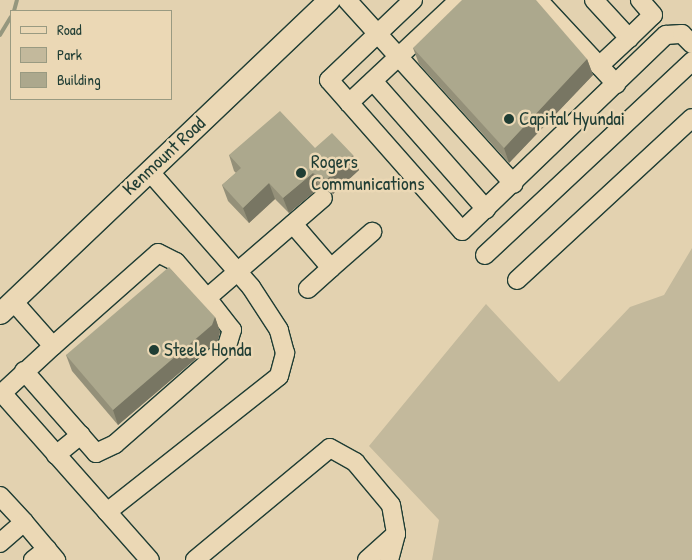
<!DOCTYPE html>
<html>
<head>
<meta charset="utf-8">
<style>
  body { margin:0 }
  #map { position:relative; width:692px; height:560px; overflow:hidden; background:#e3d2b0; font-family:"Patrick Hand",sans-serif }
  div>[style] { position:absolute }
  .green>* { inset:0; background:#c3b99c }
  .stream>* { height:4px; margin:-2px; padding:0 2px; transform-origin:2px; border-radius:2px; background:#95977e }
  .roads { filter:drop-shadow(1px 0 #1f3d34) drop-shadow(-1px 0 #1f3d34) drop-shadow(0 1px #1f3d34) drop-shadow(0 -1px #1f3d34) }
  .minor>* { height:18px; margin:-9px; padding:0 9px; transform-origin:9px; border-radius:9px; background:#ebd8b5 }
  .major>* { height:21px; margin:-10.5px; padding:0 10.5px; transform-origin:10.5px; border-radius:10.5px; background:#ebd8b5 }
  .wall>* { inset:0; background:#949079 }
  .shaded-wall>* { inset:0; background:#787663 }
  .building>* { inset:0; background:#aca88d }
  .dots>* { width:14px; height:14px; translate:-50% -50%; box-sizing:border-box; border:2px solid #ebd8b5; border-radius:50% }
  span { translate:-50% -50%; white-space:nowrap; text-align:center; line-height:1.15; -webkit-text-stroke:5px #ebd8b5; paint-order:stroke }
  .poi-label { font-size:19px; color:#1f3d34 }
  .left { translate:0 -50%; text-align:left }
  .street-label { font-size:19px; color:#1f3d34 }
  .legend { position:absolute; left:10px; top:10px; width:162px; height:90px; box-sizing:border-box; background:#ebd8b5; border:1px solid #999a81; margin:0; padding:6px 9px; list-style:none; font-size:15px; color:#1f3d34 }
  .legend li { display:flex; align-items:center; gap:10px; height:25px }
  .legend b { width:25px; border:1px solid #999a81 }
</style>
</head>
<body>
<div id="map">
  <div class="green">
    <div style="clip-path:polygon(692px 248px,692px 560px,432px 560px,439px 520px,369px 446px,486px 304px,559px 382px,630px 307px,664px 295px)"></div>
  </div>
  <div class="stream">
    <div style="left:14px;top:11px;width:11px;rotate:-75deg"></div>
    <div style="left:0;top:35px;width:21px;rotate:-59deg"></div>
  </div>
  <div class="roads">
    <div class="minor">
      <div style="left:347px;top:0;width:248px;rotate:47.8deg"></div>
      <div style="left:413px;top:0;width:116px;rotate:136.4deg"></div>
      <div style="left:329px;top:80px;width:201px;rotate:48.6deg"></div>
      <div style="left:462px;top:231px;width:283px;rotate:-43.9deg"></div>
      <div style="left:666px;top:35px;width:16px;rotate:-4deg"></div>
      <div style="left:682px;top:34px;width:14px;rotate:45deg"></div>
      <div style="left:538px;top:0;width:115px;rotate:47.1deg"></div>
      <div style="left:594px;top:0;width:52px;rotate:47.4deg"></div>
      <div style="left:629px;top:38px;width:41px;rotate:137deg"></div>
      <div style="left:629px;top:38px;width:33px;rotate:-44deg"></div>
      <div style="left:653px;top:15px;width:20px;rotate:-131deg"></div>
      <div style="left:373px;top:81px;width:171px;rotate:48.6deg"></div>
      <div style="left:349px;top:103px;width:151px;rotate:-43.1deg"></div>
      <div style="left:293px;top:224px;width:58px;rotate:49.2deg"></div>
      <div style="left:331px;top:268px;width:31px;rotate:138deg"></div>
      <div style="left:485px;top:255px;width:284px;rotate:-43.1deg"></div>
      <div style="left:331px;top:268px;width:55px;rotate:-41.3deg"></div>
      <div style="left:517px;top:280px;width:238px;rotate:-42.8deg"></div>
      <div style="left:13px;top:301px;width:60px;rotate:48.4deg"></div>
      <div style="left:53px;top:346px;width:69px;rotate:137.3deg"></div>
      <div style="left:2px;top:393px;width:223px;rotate:48.5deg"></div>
      <div style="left:53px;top:346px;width:140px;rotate:-41.5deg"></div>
      <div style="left:158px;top:253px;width:20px;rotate:27deg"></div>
      <div style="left:176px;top:262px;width:48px;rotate:49.3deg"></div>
      <div style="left:24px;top:371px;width:109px;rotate:48.7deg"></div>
      <div style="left:96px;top:453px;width:21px;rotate:-25deg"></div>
      <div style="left:115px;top:444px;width:149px;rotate:-41.2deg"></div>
      <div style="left:227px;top:346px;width:17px;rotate:-73deg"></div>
      <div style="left:232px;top:330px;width:41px;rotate:-128deg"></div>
      <div style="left:207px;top:298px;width:153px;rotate:-40.8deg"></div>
      <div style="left:56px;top:455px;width:32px;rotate:-39deg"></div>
      <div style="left:0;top:496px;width:35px;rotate:47deg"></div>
      <div style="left:24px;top:522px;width:32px;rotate:139deg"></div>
      <div style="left:107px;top:512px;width:219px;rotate:-38.3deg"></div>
      <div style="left:279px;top:376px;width:24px;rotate:-75deg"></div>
      <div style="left:285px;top:353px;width:24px;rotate:-105deg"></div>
      <div style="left:279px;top:330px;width:51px;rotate:-123.1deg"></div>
      <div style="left:251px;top:287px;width:154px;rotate:-131.3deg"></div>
      <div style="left:24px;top:522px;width:50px;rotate:49.9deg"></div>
      <div style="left:33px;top:560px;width:18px;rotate:-38deg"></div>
      <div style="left:195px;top:560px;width:175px;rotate:-39.7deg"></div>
      <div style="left:330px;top:448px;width:29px;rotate:29deg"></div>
      <div style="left:355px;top:462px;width:56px;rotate:50.1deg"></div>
      <div style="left:391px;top:505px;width:29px;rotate:80deg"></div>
      <div style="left:396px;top:534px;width:27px;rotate:105deg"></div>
      <div style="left:367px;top:560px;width:39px;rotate:-42deg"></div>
    </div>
    <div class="major">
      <div style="left:0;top:313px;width:454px;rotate:-43.6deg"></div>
    </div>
  </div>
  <div class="wall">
    <div style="clip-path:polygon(413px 48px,587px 59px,593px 75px,509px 163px,419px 64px)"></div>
    <div style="clip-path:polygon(315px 148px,359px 170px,333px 194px,319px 188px,289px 213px,275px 199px,249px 223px,228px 201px,222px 185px,236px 173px,234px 171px,229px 155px)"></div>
    <div style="clip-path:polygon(215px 317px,220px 332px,218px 340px,118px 425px,72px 371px,66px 355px)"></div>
  </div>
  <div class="shaded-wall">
    <div style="clip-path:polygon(587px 59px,593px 75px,509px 163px,504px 148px)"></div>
    <div style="clip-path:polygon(353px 155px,359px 170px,333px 194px,327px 179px)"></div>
    <div style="clip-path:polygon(313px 173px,319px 188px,289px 213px,283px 198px)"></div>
    <div style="clip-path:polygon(269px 183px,275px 199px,249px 223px,243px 208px)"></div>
    <div style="clip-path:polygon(215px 317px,220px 332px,218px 340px,118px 425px,113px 410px)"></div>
  </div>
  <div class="building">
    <div style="clip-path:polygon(462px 0,536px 0,587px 59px,504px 148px,413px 48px)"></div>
    <div style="clip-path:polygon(280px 111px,315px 148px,332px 133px,353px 155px,327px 179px,313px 173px,283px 198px,269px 183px,243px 208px,222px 185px,241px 168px,229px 155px)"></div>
    <div style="clip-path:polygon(169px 267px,215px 317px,212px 325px,113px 410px,66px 355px)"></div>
  </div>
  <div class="dots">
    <div style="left:509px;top:119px;background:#1f3d34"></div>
    <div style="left:301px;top:173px;background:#1f3d34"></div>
    <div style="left:154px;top:350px;background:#1f3d34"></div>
  </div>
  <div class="poi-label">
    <span class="left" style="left:519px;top:119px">Capital Hyundai</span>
    <span class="left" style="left:311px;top:173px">Rogers<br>Communications</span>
    <span class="left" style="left:164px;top:350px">Steele Honda</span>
  </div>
  <div class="street-label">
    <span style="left:164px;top:156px;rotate:-43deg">Kenmount Road</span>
  </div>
  <ul class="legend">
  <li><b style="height:6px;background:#ebd8b5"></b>Road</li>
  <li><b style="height:14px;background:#c3b99c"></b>Park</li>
  <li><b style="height:14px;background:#aca88d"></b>Building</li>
  </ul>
</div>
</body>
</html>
